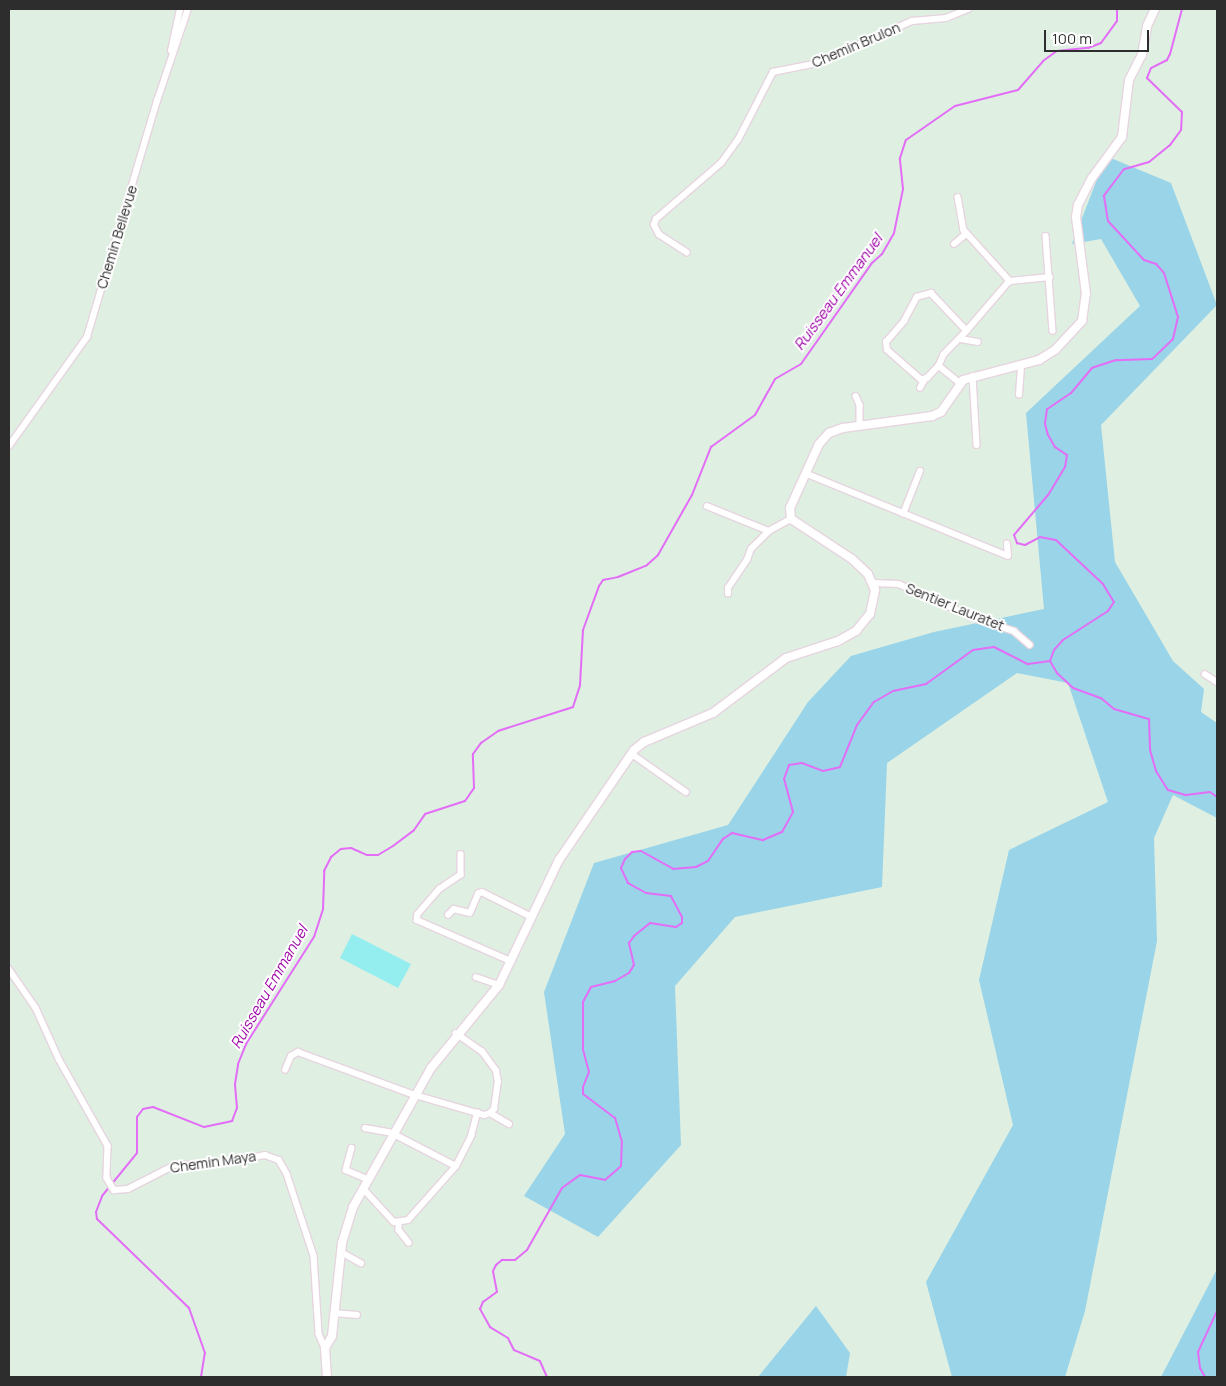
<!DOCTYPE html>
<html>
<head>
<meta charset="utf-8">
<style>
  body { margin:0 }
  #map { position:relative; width:1226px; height:1386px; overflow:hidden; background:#dfefe2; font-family:Manrope,sans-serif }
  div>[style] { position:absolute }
  .green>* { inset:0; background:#99d4e8 }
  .pitch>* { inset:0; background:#94eef0 }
  .stream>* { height:2px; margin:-1px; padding:0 1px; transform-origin:1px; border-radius:1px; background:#e36df6 }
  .roads { filter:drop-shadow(1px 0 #e6d4df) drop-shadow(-1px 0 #e6d4df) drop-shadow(0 1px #e6d4df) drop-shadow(0 -1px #e6d4df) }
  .street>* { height:5.5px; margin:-2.75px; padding:0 2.75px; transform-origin:2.75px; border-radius:2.75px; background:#fff }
  .secondary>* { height:8px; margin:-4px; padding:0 4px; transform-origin:4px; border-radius:4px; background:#fff }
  span { translate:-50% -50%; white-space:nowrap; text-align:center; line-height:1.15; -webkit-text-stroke:4px #fff; paint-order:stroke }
  .street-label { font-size:14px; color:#2d2d2d }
  .water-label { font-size:15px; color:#9e06a8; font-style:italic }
  .frame { position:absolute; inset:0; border:10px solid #2d2d2d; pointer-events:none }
  .scale { position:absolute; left:1044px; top:30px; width:105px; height:22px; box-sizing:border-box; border:2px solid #2d2d2d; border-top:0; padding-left:6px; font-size:15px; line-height:18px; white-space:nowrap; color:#2d2d2d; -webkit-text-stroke:4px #fff; paint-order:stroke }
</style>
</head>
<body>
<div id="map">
  <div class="green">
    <div style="clip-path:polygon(1106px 156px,1171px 183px,1217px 305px,1101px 425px,1115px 562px,1173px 661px,1204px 689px,1201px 712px,1217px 723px,1217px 818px,1173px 795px,1154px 838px,1157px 941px,1085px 1311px,1065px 1377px,952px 1377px,926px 1282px,1013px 1125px,979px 980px,1009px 850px,1108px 802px,1068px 683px,1017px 673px,887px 763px,882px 887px,735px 917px,675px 986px,681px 1145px,598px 1237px,524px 1196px,565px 1134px,544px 992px,594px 863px,728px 825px,808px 702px,851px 656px,934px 632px,1044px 609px,1026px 413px,1140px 306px,1101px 239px,1072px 244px)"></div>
    <div style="clip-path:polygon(1217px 1269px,1217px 1377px,1161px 1377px)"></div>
    <div style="clip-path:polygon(816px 1306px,850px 1353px,846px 1377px,758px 1377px)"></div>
  </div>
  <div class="pitch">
    <div style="clip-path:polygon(352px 934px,411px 964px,398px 988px,340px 958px)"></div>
  </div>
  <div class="stream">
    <div style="left:1182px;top:9px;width:47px;rotate:104.9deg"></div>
    <div style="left:1170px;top:54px;width:7px;rotate:117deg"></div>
    <div style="left:1167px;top:60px;width:18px;rotate:153deg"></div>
    <div style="left:1151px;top:68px;width:11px;rotate:112deg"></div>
    <div style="left:1147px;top:78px;width:49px;rotate:44.2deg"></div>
    <div style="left:1182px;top:112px;width:18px;rotate:93deg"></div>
    <div style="left:1181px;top:130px;width:19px;rotate:126deg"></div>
    <div style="left:1170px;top:145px;width:27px;rotate:141deg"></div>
    <div style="left:1149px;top:162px;width:26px;rotate:164deg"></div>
    <div style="left:1124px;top:169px;width:34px;rotate:127deg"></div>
    <div style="left:1104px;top:196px;width:25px;rotate:81deg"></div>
    <div style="left:1108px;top:221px;width:53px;rotate:47.3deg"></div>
    <div style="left:1144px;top:260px;width:13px;rotate:18deg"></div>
    <div style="left:1156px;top:264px;width:12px;rotate:48deg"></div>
    <div style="left:1164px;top:273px;width:46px;rotate:72.3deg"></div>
    <div style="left:1178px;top:317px;width:23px;rotate:103deg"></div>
    <div style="left:1173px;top:339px;width:29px;rotate:136deg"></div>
    <div style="left:1152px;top:359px;width:36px;rotate:178deg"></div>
    <div style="left:1116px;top:360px;width:25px;rotate:162deg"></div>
    <div style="left:1092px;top:368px;width:33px;rotate:130deg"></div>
    <div style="left:1071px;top:393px;width:29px;rotate:146deg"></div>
    <div style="left:1047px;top:409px;width:15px;rotate:98deg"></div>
    <div style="left:1045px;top:424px;width:11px;rotate:75deg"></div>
    <div style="left:1048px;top:435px;width:14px;rotate:60deg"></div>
    <div style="left:1055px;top:447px;width:14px;rotate:34deg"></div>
    <div style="left:1067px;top:455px;width:12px;rotate:99deg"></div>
    <div style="left:1065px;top:467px;width:33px;rotate:121deg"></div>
    <div style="left:1048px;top:495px;width:52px;rotate:130.4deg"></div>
    <div style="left:1014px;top:535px;width:9px;rotate:69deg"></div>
    <div style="left:1017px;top:543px;width:8px;rotate:14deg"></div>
    <div style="left:1025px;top:545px;width:17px;rotate:-28deg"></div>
    <div style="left:1040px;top:537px;width:16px;rotate:11deg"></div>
    <div style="left:1056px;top:540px;width:64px;rotate:43.1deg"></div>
    <div style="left:1103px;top:584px;width:21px;rotate:59deg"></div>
    <div style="left:1114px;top:602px;width:11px;rotate:124deg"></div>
    <div style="left:1108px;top:611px;width:54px;rotate:147.2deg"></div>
    <div style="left:1063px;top:640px;width:13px;rotate:132deg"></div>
    <div style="left:1054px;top:650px;width:12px;rotate:110deg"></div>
    <div style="left:1050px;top:661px;width:14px;rotate:60deg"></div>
    <div style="left:1057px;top:673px;width:22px;rotate:43deg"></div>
    <div style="left:1073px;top:688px;width:30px;rotate:20deg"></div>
    <div style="left:1101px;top:698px;width:17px;rotate:40deg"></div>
    <div style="left:1114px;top:709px;width:36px;rotate:16deg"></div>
    <div style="left:1149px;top:719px;width:31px;rotate:88deg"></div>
    <div style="left:1150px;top:750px;width:22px;rotate:74deg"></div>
    <div style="left:1156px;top:771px;width:22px;rotate:58deg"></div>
    <div style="left:1168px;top:790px;width:19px;rotate:16deg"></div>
    <div style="left:1186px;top:795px;width:24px;rotate:-7deg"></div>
    <div style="left:1210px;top:792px;width:9px;rotate:36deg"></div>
    <div style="left:201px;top:1377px;width:24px;rotate:-81deg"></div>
    <div style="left:205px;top:1353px;width:48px;rotate:-109.6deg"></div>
    <div style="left:189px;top:1308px;width:128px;rotate:-135.9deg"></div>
    <div style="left:97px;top:1219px;width:7px;rotate:-98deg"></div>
    <div style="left:96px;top:1212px;width:17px;rotate:-69deg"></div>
    <div style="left:102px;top:1196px;width:55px;rotate:-50.9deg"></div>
    <div style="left:137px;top:1153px;width:36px;rotate:-90deg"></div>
    <div style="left:137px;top:1117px;width:10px;rotate:-53deg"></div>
    <div style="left:143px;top:1109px;width:10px;rotate:-11deg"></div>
    <div style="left:153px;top:1107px;width:55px;rotate:21.4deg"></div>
    <div style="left:204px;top:1127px;width:29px;rotate:-12deg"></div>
    <div style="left:232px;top:1121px;width:14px;rotate:-69deg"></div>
    <div style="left:237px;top:1108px;width:24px;rotate:-95deg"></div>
    <div style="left:235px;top:1084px;width:20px;rotate:-81deg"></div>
    <div style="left:238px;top:1064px;width:22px;rotate:-68deg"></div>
    <div style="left:246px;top:1044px;width:127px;rotate:-57.6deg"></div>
    <div style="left:314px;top:937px;width:29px;rotate:-72deg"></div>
    <div style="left:323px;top:909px;width:38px;rotate:-88deg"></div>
    <div style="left:324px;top:871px;width:16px;rotate:-63deg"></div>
    <div style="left:331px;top:857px;width:13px;rotate:-39deg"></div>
    <div style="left:341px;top:849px;width:10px;rotate:-6deg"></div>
    <div style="left:351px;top:848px;width:17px;rotate:24deg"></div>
    <div style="left:367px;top:855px;width:11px"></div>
    <div style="left:378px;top:855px;width:17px;rotate:-31deg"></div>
    <div style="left:393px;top:846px;width:26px;rotate:-37deg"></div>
    <div style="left:414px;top:830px;width:19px;rotate:-55deg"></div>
    <div style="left:425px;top:814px;width:42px;rotate:-18deg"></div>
    <div style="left:465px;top:801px;width:16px;rotate:-55deg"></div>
    <div style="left:474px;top:788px;width:34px;rotate:-92deg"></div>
    <div style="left:473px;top:754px;width:14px;rotate:-54deg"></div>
    <div style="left:481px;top:743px;width:21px;rotate:-35deg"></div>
    <div style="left:498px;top:731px;width:79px;rotate:-17.7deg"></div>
    <div style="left:573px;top:707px;width:23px;rotate:-72deg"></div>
    <div style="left:580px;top:685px;width:55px;rotate:-86.9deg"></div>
    <div style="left:583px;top:630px;width:47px;rotate:-70deg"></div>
    <div style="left:599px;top:586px;width:7px;rotate:-56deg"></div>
    <div style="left:603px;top:580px;width:15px;rotate:-11deg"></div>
    <div style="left:618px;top:577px;width:31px;rotate:-22deg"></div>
    <div style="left:647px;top:565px;width:15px;rotate:-42deg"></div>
    <div style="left:658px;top:555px;width:69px;rotate:-60.5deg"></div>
    <div style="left:692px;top:495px;width:52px;rotate:-68.4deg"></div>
    <div style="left:711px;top:447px;width:54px;rotate:-36deg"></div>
    <div style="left:755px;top:415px;width:41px;rotate:-60.9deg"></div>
    <div style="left:775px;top:379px;width:30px;rotate:-30deg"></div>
    <div style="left:801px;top:364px;width:123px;rotate:-54.9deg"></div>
    <div style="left:872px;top:263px;width:13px;rotate:-42deg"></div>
    <div style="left:882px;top:254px;width:24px;rotate:-60deg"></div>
    <div style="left:894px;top:233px;width:45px;rotate:-78.4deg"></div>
    <div style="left:903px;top:189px;width:31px;rotate:-96deg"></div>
    <div style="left:900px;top:158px;width:19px;rotate:-72deg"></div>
    <div style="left:906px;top:140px;width:60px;rotate:-34.8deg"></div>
    <div style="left:955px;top:106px;width:65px;rotate:-14.3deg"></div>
    <div style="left:1018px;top:90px;width:38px;rotate:-49deg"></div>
    <div style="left:1043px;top:61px;width:17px;rotate:-36deg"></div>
    <div style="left:1057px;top:51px;width:31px;rotate:-6deg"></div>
    <div style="left:1088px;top:48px;width:14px;rotate:-21deg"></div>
    <div style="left:1101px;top:43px;width:27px;rotate:-54deg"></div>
    <div style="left:1117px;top:21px;width:12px;rotate:-90deg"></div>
    <div style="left:547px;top:1377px;width:17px;rotate:-114deg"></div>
    <div style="left:540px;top:1361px;width:28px;rotate:-157deg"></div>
    <div style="left:514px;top:1350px;width:13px;rotate:-117deg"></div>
    <div style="left:508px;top:1338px;width:21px;rotate:-149deg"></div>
    <div style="left:490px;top:1327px;width:21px;rotate:-119deg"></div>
    <div style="left:480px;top:1309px;width:8px;rotate:-67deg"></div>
    <div style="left:483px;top:1302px;width:17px;rotate:-36deg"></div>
    <div style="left:497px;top:1292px;width:21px;rotate:-101deg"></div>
    <div style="left:493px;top:1271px;width:7px;rotate:-63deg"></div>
    <div style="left:496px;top:1265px;width:8px;rotate:-40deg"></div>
    <div style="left:502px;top:1260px;width:13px"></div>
    <div style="left:515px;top:1260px;width:16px;rotate:-40deg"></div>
    <div style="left:527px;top:1250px;width:71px;rotate:-60.6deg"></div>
    <div style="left:562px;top:1188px;width:22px;rotate:-36deg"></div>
    <div style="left:580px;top:1175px;width:25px;rotate:11deg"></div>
    <div style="left:605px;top:1180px;width:21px;rotate:-41deg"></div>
    <div style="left:621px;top:1166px;width:24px;rotate:-88deg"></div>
    <div style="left:622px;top:1142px;width:25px;rotate:-106deg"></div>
    <div style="left:615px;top:1118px;width:40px;rotate:-143deg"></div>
    <div style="left:583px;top:1094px;width:7px;rotate:-90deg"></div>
    <div style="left:583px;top:1087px;width:16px;rotate:-68deg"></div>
    <div style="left:589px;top:1072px;width:24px;rotate:-105deg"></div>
    <div style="left:583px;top:1049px;width:47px;rotate:-90deg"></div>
    <div style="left:583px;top:1002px;width:17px;rotate:-62deg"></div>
    <div style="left:591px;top:987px;width:25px;rotate:-14deg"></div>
    <div style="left:615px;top:981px;width:16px;rotate:-30deg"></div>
    <div style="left:629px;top:973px;width:9px;rotate:-58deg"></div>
    <div style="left:634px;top:965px;width:23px;rotate:-103deg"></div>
    <div style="left:629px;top:943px;width:9px;rotate:-54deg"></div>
    <div style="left:634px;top:936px;width:21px;rotate:-39deg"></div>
    <div style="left:650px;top:923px;width:26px;rotate:9deg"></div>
    <div style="left:676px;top:927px;width:7px;rotate:-34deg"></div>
    <div style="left:682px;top:923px;width:6px;rotate:-90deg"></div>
    <div style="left:682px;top:917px;width:24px;rotate:-118deg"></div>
    <div style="left:671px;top:896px;width:25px;rotate:-173deg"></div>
    <div style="left:646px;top:893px;width:21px;rotate:-151deg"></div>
    <div style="left:628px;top:883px;width:17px;rotate:-115deg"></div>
    <div style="left:621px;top:868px;width:10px;rotate:-66deg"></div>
    <div style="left:625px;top:859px;width:10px;rotate:-45deg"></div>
    <div style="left:632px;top:852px;width:9px;rotate:-6deg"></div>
    <div style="left:641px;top:851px;width:37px;rotate:29deg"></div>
    <div style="left:673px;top:869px;width:23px;rotate:-5deg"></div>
    <div style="left:696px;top:867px;width:13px;rotate:-27deg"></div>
    <div style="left:708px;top:861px;width:27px;rotate:-56deg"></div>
    <div style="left:723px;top:839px;width:11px;rotate:-34deg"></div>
    <div style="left:732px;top:833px;width:32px;rotate:13deg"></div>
    <div style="left:763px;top:840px;width:21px;rotate:-23deg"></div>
    <div style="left:782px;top:832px;width:23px;rotate:-61deg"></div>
    <div style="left:793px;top:812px;width:34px;rotate:-105deg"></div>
    <div style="left:784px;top:779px;width:15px;rotate:-70deg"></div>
    <div style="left:789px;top:765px;width:13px;rotate:-9deg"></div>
    <div style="left:802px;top:763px;width:22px;rotate:21deg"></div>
    <div style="left:823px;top:771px;width:17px;rotate:-13deg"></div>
    <div style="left:840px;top:767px;width:45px;rotate:-68deg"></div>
    <div style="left:857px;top:725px;width:29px;rotate:-54deg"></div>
    <div style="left:874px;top:702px;width:22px;rotate:-30deg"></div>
    <div style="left:893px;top:691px;width:34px;rotate:-12deg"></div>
    <div style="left:926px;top:684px;width:58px;rotate:-35.9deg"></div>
    <div style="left:973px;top:650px;width:21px;rotate:-8deg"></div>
    <div style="left:994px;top:647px;width:38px;rotate:27deg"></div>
    <div style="left:1028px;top:664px;width:22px;rotate:-8deg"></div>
    <div style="left:1205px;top:1377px;width:10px;rotate:-119deg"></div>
    <div style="left:1200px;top:1368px;width:16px;rotate:-97deg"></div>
    <div style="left:1198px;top:1352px;width:45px;rotate:-65.1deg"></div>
  </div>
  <div class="roads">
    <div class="street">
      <div style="left:171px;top:51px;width:43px;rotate:-77.9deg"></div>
      <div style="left:958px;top:197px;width:34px;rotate:80deg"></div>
      <div style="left:964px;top:230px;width:69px;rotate:48deg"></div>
      <div style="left:1010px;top:281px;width:66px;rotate:130.7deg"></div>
      <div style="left:1046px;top:236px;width:95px;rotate:85.8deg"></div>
      <div style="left:954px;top:244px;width:16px;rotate:-40deg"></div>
      <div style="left:687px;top:253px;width:33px;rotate:-147deg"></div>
      <div style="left:659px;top:235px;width:11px;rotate:-117deg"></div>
      <div style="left:654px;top:225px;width:6px;rotate:-72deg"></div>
      <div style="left:656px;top:219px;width:86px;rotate:-40.7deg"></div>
      <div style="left:721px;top:163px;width:29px;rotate:-54deg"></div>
      <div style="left:738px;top:140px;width:76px;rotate:-62.8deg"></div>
      <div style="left:773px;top:72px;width:46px;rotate:-11.3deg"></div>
      <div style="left:818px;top:63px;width:103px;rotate:-24.1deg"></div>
      <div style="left:912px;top:21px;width:34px;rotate:-5deg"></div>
      <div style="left:946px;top:18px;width:24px;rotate:-22deg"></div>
      <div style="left:1010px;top:281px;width:40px;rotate:-5.7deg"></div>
      <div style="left:931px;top:293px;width:52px;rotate:46.5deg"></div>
      <div style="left:967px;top:331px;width:33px;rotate:134deg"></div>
      <div style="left:944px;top:355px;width:12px;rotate:114deg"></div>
      <div style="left:939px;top:366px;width:16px;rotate:133deg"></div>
      <div style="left:928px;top:378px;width:7px;rotate:164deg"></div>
      <div style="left:921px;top:380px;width:45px;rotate:-138.6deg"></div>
      <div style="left:887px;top:350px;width:8px;rotate:-97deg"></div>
      <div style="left:886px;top:342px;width:28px;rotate:-49deg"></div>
      <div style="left:904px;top:321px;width:27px;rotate:-62deg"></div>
      <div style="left:917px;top:297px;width:15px;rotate:-16deg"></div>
      <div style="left:961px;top:339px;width:17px;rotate:10deg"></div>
      <div style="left:939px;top:366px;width:27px;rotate:39deg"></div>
      <div style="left:973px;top:376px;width:69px;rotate:86.7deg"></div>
      <div style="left:920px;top:388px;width:10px;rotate:-61deg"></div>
      <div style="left:1019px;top:395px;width:28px;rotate:-86deg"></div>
      <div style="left:856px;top:396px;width:10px;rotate:66deg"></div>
      <div style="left:860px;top:405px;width:20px;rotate:90deg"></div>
      <div style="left:9px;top:446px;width:134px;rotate:-54.4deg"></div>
      <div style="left:87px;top:337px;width:246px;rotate:-73.5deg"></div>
      <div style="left:157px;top:101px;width:97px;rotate:-71.4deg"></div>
      <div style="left:805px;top:473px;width:219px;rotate:22.2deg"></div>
      <div style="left:1008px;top:556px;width:12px;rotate:-95deg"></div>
      <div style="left:707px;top:506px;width:67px;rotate:22deg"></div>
      <div style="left:903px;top:514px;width:46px;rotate:-68.4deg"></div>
      <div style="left:873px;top:583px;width:26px;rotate:2deg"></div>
      <div style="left:899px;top:584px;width:85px;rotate:24.2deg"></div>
      <div style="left:977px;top:619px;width:39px;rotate:18deg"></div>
      <div style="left:1014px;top:631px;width:21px;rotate:41deg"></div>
      <div style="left:728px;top:594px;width:6px;rotate:-90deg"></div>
      <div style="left:728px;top:588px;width:34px;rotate:-56deg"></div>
      <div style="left:747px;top:560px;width:12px;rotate:-70deg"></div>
      <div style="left:751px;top:549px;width:25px;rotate:-45deg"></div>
      <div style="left:769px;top:531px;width:25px;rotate:-29deg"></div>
      <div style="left:1205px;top:674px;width:14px;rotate:34deg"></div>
      <div style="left:632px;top:754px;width:66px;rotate:35.1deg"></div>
      <div style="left:461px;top:854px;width:21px;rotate:90deg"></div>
      <div style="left:461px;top:875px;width:25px;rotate:146deg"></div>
      <div style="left:440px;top:889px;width:33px;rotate:131deg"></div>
      <div style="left:418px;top:914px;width:6px;rotate:99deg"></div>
      <div style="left:417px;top:920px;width:103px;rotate:23.6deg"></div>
      <div style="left:448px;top:915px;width:8px;rotate:-45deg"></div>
      <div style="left:454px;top:909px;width:16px;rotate:14deg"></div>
      <div style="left:470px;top:913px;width:21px;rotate:-67deg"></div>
      <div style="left:478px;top:894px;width:4px;rotate:-27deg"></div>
      <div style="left:482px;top:892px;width:56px;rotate:26.6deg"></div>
      <div style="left:9px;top:969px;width:47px;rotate:55.3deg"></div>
      <div style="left:36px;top:1008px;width:56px;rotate:65.7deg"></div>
      <div style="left:59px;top:1059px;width:100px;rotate:60.6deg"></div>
      <div style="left:108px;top:1146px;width:32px;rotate:92deg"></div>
      <div style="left:107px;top:1178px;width:14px;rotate:60deg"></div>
      <div style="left:114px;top:1190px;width:14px;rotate:-4deg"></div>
      <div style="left:128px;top:1189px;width:53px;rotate:-27.1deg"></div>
      <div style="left:175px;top:1165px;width:43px;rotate:-1.3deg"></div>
      <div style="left:218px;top:1164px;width:48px;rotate:-10.8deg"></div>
      <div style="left:265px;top:1155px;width:15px;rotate:20deg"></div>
      <div style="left:279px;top:1160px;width:16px;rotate:60deg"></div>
      <div style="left:287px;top:1174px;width:86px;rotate:71.8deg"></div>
      <div style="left:314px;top:1256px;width:78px;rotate:86.3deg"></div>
      <div style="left:319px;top:1334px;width:15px;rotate:67deg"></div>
      <div style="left:476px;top:977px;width:24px;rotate:19deg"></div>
      <div style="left:285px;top:1070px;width:15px;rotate:-67deg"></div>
      <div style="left:291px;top:1056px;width:8px;rotate:-30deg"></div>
      <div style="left:298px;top:1052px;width:125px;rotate:20.2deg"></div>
      <div style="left:415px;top:1095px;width:72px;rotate:16.2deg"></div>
      <div style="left:484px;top:1115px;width:6px;rotate:-18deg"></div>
      <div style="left:490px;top:1113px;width:6px;rotate:-45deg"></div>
      <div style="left:494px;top:1109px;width:27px;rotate:-82deg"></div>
      <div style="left:498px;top:1082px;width:11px;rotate:-100deg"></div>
      <div style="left:496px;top:1071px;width:24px;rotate:-126deg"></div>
      <div style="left:482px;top:1052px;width:32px;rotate:-145deg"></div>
      <div style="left:490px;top:1113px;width:22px;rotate:30deg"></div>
      <div style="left:365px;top:1128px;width:27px;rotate:10deg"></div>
      <div style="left:392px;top:1133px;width:72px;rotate:27.3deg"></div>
      <div style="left:352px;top:1148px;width:23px;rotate:105deg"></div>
      <div style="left:346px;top:1170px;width:23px;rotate:23deg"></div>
      <div style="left:363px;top:1188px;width:46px;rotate:47.6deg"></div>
      <div style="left:394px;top:1222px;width:14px;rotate:-8deg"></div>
      <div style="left:408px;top:1220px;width:72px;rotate:-48.4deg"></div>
      <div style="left:456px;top:1166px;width:34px;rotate:-63deg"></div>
      <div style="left:471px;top:1136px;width:24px;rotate:-75deg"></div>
      <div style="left:399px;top:1223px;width:7px;rotate:90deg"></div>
      <div style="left:399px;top:1230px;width:16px;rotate:52deg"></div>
      <div style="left:341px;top:1252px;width:23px;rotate:29deg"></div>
      <div style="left:334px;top:1313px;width:23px;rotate:5deg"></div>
    </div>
    <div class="secondary">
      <div style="left:327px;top:1377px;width:29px;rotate:-94deg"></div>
      <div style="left:325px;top:1348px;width:14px;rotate:-60deg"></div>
      <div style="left:332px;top:1336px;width:94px;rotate:-83.9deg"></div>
      <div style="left:342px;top:1243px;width:38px;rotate:-73deg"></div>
      <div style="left:353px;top:1207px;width:159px;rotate:-60.7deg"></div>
      <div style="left:431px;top:1068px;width:107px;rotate:-50.7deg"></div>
      <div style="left:499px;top:985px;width:139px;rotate:-64.4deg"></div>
      <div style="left:559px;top:860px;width:133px;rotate:-55.7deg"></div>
      <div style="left:634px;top:750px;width:13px;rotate:-39deg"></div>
      <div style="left:644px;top:742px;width:75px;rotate:-22.8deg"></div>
      <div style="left:713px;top:713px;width:91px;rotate:-37deg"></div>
      <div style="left:786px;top:658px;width:55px;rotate:-18.1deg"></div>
      <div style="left:838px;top:641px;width:21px;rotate:-29deg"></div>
      <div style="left:856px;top:631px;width:22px;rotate:-51deg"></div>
      <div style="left:870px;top:614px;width:25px;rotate:-78deg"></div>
      <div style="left:875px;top:590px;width:17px;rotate:-114deg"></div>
      <div style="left:868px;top:574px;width:22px;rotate:-137deg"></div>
      <div style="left:852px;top:559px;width:73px;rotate:-146.7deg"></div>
      <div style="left:791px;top:519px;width:11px;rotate:-95deg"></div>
      <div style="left:790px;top:508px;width:70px;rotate:-65.6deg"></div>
      <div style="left:819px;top:444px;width:15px;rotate:-48deg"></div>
      <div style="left:829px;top:433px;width:15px;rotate:-20deg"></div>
      <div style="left:843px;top:428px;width:90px;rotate:-7.7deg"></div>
      <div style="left:932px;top:416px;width:10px;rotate:-24deg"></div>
      <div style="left:941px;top:412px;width:39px;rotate:-55deg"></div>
      <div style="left:963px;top:380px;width:79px;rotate:-14.7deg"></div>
      <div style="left:1039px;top:360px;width:19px;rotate:-32deg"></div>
      <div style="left:1055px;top:350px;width:40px;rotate:-47deg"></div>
      <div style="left:1082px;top:321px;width:27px;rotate:-82deg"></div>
      <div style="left:1086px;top:294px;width:78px;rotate:-97.4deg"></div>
      <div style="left:1076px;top:217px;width:12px;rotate:-81deg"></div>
      <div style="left:1078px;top:205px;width:30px;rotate:-63deg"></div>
      <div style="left:1092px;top:178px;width:51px;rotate:-53.8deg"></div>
      <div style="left:1122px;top:137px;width:57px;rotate:-83deg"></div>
      <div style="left:1129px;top:80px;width:28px;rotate:-63deg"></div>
      <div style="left:1142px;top:55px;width:29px;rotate:-80deg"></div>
      <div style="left:1147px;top:26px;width:19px;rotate:-65deg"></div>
    </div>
  </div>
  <div class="street-label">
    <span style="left:856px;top:45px;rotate:-23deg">Chemin Brulon</span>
    <span style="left:117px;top:237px;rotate:-73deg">Chemin Bellevue</span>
    <span style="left:955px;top:607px;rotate:22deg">Sentier Lauratet</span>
    <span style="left:213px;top:1162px;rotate:-8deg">Chemin Maya</span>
  </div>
  <div class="water-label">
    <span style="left:838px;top:292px;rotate:-54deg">Ruisseau Emmanuel</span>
    <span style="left:269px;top:987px;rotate:-60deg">Ruisseau Emmanuel</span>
  </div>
  <div class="frame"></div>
  <div class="scale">100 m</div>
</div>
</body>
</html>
